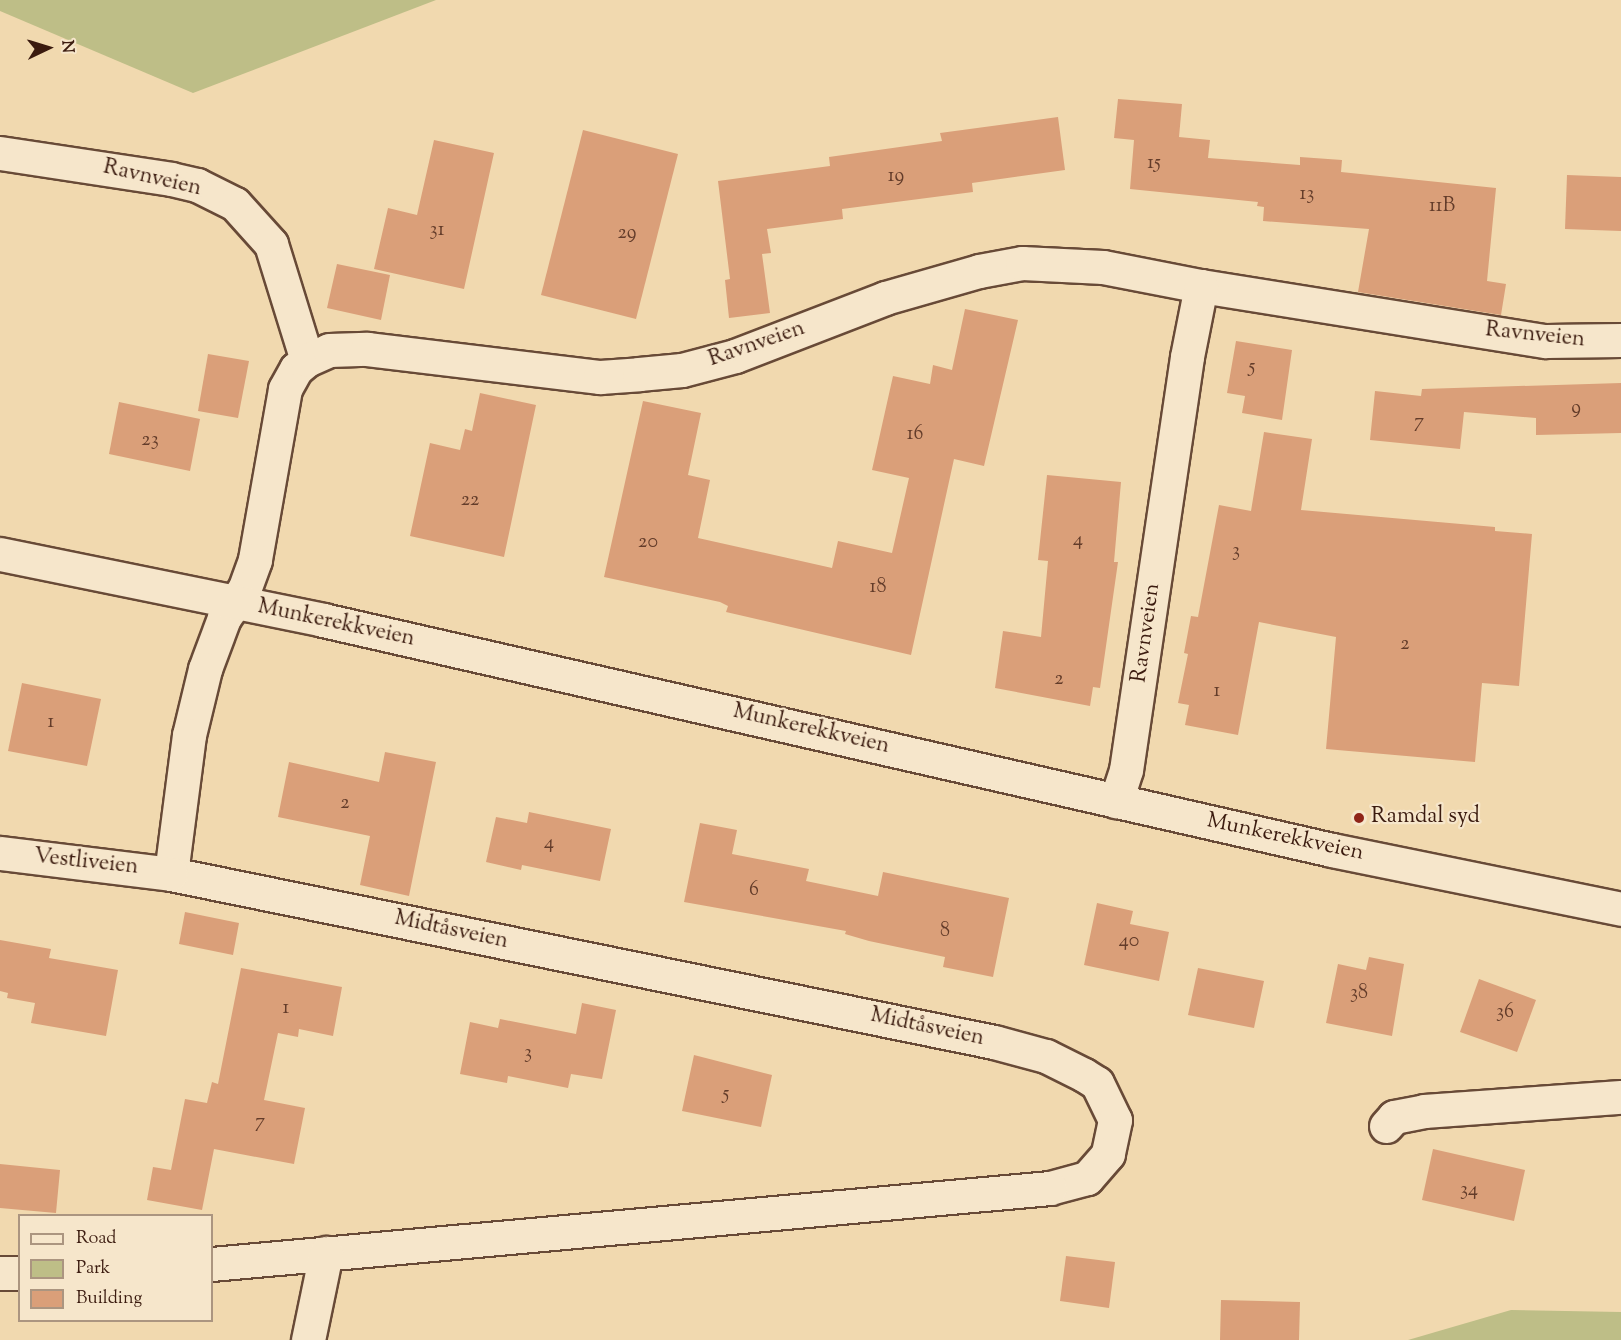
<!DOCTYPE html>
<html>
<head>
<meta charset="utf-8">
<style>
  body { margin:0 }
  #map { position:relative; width:1621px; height:1340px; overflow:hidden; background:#f1d9af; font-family:"Sorts Mill Goudy",serif }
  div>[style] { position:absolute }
  .green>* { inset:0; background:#bebe87 }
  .building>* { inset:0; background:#da9f79 }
  .roads { filter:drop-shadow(2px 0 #684a37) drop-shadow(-2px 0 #684a37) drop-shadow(0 2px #684a37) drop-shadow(0 -2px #684a37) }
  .street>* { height:33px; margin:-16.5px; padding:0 16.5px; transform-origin:16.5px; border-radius:16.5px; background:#f6e6cb }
  .secondary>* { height:33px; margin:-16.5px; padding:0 16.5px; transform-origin:16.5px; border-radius:16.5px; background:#f6e6cb }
  .dots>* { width:16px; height:16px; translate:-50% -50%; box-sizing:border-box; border:3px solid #f6e6cb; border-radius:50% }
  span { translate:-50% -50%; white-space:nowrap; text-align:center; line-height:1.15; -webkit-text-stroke:4.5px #f6e6cb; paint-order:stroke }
  .number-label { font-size:20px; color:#633c2a }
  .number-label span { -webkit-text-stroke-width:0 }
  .street-label { font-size:22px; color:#3b1b0f }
  .poi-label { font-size:22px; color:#3b1b0f }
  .left { translate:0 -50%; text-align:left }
  .legend { position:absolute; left:18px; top:1214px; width:195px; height:108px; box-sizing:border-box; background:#f6e6cb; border:2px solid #ab9580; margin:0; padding:8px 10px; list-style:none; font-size:18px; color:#3b1b0f }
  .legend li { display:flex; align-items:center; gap:12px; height:30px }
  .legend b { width:30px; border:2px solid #ab9580 }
  .north { position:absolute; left:18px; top:18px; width:60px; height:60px; -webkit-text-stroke:4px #f6e6cb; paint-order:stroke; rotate:86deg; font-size:16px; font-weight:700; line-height:24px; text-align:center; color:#3b1b0f }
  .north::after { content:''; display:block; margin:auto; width:21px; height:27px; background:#3b1b0f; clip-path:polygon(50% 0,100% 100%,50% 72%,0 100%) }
</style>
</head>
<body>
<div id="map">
  <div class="green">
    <div style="clip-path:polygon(0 0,436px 0,193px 93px,0 11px)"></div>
    <div style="clip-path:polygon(1511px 1310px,1621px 1312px,1621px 1340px,1408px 1340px)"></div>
  </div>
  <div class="building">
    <div style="clip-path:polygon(1118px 99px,1182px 104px,1179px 137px,1210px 140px,1208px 158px,1300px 165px,1300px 157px,1342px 160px,1341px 172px,1496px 188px,1487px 281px,1506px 284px,1501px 315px,1358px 292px,1369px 229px,1263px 221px,1264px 207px,1257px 206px,1258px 202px,1130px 189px,1134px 140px,1114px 138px)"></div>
    <div style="clip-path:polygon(1058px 117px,1065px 170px,972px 183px,973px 192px,842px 209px,843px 219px,767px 229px,771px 253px,762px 254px,770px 313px,729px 318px,725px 280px,730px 279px,718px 181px,830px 166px,829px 157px,942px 141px,940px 133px)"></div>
    <div style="clip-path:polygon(583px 130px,678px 154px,636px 319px,541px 295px)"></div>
    <div style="clip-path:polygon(434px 140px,494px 153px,464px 289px,374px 269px,388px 208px,417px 215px)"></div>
    <div style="clip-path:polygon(1567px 175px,1621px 177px,1621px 231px,1565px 229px)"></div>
    <div style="clip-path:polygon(337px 264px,390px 275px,381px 320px,327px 308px)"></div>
    <div style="clip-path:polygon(965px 309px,1018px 320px,984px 466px,954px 459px,911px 655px,726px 612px,728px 606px,720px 602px,604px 577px,643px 401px,701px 413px,688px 475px,710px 480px,698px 538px,832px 568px,838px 541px,892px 553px,909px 478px,872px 470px,893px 376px,930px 384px,933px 365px,952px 370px)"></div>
    <div style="clip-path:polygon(1236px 341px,1292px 350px,1282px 420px,1242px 413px,1245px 396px,1227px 393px)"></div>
    <div style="clip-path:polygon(208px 354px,249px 361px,238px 418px,198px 411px)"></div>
    <div style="clip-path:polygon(1621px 383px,1621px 433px,1536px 435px,1536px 418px,1464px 412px,1460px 449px,1370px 440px,1375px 391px,1421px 396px,1422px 389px)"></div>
    <div style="clip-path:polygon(480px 393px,536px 405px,504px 557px,410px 536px,430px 443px,460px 450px,465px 429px,472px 431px)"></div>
    <div style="clip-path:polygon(119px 402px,200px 419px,190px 471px,109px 454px)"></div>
    <div style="clip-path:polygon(1264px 432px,1312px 439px,1301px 510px,1495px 527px,1495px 531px,1532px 534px,1519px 686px,1482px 683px,1475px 762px,1326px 749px,1336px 637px,1259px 622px,1238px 735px,1185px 725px,1189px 705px,1178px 703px,1188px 654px,1184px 653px,1191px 616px,1198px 617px,1219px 505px,1251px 511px)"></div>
    <div style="clip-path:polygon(1047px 475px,1121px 482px,1114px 562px,1118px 562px,1100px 688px,1093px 687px,1090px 706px,995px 688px,1003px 631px,1041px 637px,1048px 561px,1038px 560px)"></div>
    <div style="clip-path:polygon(22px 683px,101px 699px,87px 766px,8px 751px)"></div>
    <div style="clip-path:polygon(385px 752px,436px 762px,409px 896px,360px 885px,370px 836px,278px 817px,289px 762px,379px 782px)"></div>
    <div style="clip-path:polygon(529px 812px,611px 829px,600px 881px,522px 865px,521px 870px,486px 862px,496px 817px,527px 823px)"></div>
    <div style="clip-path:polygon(700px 823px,737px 830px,732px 854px,809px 869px,806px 881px,878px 896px,883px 872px,1009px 898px,993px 977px,943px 967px,945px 957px,869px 941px,845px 934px,846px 931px,684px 902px)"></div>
    <div style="clip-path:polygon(1097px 903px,1133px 911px,1130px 924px,1169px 932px,1159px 981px,1084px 965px)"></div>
    <div style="clip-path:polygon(185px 912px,239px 923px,233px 955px,179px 944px)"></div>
    <div style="clip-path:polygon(0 940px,51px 949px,49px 958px,118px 970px,106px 1036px,31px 1023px,35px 1003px,7px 998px,8px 993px,0 991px)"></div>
    <div style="clip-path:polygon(1369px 957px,1404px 964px,1392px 1036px,1326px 1023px,1338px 964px,1366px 970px)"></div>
    <div style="clip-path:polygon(241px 968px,342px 987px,333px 1036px,299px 1029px,298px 1037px,278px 1033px,264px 1100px,305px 1108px,294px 1164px,214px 1149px,202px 1210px,147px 1200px,153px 1167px,171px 1170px,185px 1099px,207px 1103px,212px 1082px,218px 1084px)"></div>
    <div style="clip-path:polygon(1198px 968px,1264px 981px,1254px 1028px,1188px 1015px)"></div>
    <div style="clip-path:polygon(1479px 979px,1536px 1000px,1517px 1052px,1460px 1032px)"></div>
    <div style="clip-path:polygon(582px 1003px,616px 1010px,602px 1079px,571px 1074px,568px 1088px,508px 1076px,507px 1083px,460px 1074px,470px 1022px,498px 1028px,500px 1019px,576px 1034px)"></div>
    <div style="clip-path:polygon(694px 1055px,772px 1075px,761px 1127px,682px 1111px)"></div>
    <div style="clip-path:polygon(1433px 1149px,1525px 1170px,1514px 1221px,1422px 1200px)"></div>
    <div style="clip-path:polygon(0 1164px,60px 1170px,56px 1213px,0 1208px)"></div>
    <div style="clip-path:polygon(1066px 1256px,1115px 1262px,1109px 1308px,1060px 1301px)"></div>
    <div style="clip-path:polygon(1221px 1300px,1300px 1302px,1299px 1340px,1220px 1340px)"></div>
  </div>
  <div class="roads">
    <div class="street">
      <div style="left:0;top:153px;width:173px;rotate:8.6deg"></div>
      <div style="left:171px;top:179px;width:27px;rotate:13deg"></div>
      <div style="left:197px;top:185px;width:42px;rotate:26.6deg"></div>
      <div style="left:235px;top:204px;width:54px;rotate:48deg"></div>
      <div style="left:271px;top:244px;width:121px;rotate:72.8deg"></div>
      <div style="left:307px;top:360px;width:14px;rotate:141deg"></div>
      <div style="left:296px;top:369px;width:23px;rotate:119deg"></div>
      <div style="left:285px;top:389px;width:174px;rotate:100deg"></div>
      <div style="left:255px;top:560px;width:30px;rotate:110deg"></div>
      <div style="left:245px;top:588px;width:37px;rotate:125deg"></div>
      <div style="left:224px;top:618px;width:54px;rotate:110.4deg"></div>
      <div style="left:205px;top:669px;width:68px;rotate:103.6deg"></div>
      <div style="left:189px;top:735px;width:140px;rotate:97.4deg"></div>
      <div style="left:171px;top:874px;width:840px;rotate:11.54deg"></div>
      <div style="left:994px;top:1042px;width:54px;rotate:15.1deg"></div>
      <div style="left:1046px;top:1056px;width:42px;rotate:26.6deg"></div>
      <div style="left:1084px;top:1075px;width:15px;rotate:32deg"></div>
      <div style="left:1097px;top:1083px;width:41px;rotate:64.1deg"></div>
      <div style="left:1115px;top:1120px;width:35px;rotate:102deg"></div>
      <div style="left:1108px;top:1154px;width:32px;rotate:131deg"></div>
      <div style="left:1087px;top:1178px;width:38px;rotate:165deg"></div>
      <div style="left:1050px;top:1188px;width:841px;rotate:174.82deg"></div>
      <div style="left:1201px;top:286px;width:349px;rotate:9.1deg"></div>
      <div style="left:1546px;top:341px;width:75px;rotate:-0.8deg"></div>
      <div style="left:307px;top:360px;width:24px;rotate:-24deg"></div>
      <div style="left:329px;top:350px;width:38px;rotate:-2deg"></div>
      <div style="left:367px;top:349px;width:235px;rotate:6.9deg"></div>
      <div style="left:600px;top:377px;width:39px;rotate:-4deg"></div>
      <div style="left:639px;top:374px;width:43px;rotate:-5.3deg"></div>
      <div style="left:682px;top:370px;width:55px;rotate:-14.8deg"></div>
      <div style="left:735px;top:356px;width:161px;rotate:-21.1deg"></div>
      <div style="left:885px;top:298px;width:98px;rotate:-16deg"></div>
      <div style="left:979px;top:271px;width:44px;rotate:-10.5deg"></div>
      <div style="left:1022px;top:263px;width:81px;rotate:2.8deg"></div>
      <div style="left:1103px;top:267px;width:100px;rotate:11deg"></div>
      <div style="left:1201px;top:286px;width:72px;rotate:101.2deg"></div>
      <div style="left:1187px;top:357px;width:417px;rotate:98.4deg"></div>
      <div style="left:1126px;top:770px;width:33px;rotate:108deg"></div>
      <div style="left:0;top:853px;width:172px;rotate:7deg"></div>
      <div style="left:1386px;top:1126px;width:12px;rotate:-48deg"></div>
      <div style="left:1394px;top:1117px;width:31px;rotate:-11deg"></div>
      <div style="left:1424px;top:1111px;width:197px;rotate:-4.1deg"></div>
      <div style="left:0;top:1273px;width:20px"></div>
      <div style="left:308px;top:1340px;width:89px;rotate:-78.3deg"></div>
    </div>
    <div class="secondary">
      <div style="left:0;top:554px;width:330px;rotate:11.5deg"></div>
      <div style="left:323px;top:620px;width:1035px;rotate:12.84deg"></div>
      <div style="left:1332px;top:850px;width:295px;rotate:11.5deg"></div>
    </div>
  </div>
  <div class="dots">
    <div style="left:1359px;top:818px;background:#8f2418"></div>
  </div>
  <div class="number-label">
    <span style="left:1154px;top:163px">15</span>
    <span style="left:896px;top:176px">19</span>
    <span style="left:1307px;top:194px">13</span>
    <span style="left:1442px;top:206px">11B</span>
    <span style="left:437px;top:230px">31</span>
    <span style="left:627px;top:233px">29</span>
    <span style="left:1252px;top:367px">5</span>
    <span style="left:1576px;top:408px">9</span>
    <span style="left:1419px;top:422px">7</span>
    <span style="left:915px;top:434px">16</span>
    <span style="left:150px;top:440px">23</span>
    <span style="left:470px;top:500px">22</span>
    <span style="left:1078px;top:540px">4</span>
    <span style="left:648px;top:542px">20</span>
    <span style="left:1236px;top:551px">3</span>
    <span style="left:878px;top:587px">18</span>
    <span style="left:1405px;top:644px">2</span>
    <span style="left:1059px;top:679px">2</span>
    <span style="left:1217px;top:691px">1</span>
    <span style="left:51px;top:722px">1</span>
    <span style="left:345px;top:803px">2</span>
    <span style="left:549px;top:843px">4</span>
    <span style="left:754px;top:890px">6</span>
    <span style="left:945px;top:931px">8</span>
    <span style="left:1129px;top:941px">40</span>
    <span style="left:1359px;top:993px">38</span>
    <span style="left:286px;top:1008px">1</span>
    <span style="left:1505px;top:1012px">36</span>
    <span style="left:528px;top:1053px">3</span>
    <span style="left:726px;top:1094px">5</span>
    <span style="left:260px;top:1122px">7</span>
    <span style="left:1469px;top:1190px">34</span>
  </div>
  <div class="street-label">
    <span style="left:152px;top:179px;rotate:13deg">Ravnveien</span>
    <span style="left:1535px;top:336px;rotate:6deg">Ravnveien</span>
    <span style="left:757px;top:345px;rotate:-19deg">Ravnveien</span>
    <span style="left:336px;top:624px;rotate:12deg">Munkerekkveien</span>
    <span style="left:1147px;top:633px;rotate:-82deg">Ravnveien</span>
    <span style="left:811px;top:730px;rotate:13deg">Munkerekkveien</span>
    <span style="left:1285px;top:838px;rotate:12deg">Munkerekkveien</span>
    <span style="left:86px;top:863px;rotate:6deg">Vestliveien</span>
    <span style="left:451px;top:931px;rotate:12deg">Midtåsveien</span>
    <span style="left:927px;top:1028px;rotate:12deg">Midtåsveien</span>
  </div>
  <div class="poi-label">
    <span class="left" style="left:1371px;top:818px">Ramdal syd</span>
  </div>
  <ul class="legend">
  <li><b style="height:8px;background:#f6e6cb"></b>Road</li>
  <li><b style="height:16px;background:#bebe87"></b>Park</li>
  <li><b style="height:16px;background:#da9f79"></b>Building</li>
  </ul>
  <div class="north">N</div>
</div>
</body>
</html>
